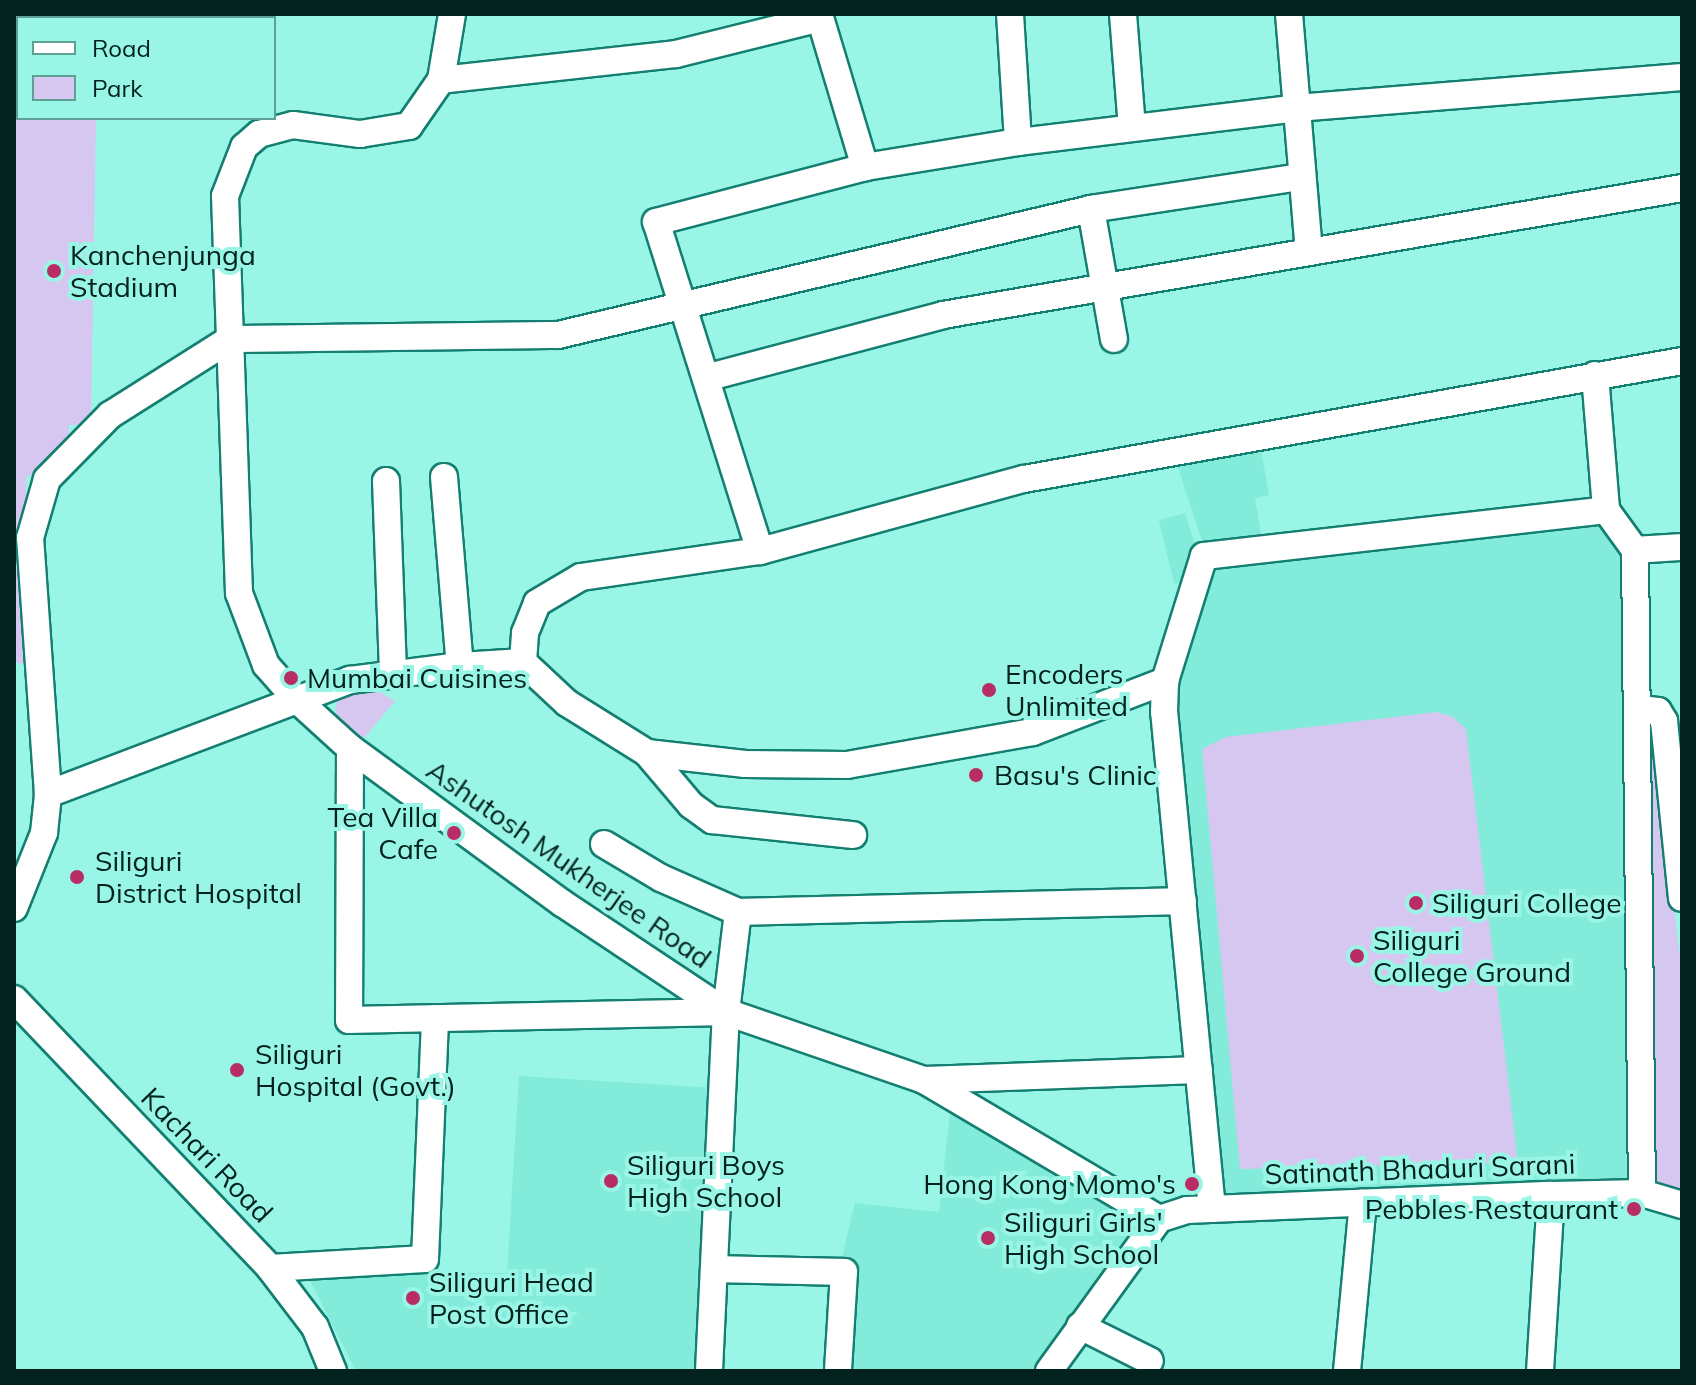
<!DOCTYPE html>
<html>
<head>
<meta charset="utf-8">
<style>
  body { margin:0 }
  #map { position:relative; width:1696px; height:1385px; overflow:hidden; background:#99f6e6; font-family:Mulish,sans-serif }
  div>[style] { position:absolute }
  .built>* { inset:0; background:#83ebd9 }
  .green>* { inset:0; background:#d6c7f0 }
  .roads { filter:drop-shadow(2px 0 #137f71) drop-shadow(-2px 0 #137f71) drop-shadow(0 2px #137f71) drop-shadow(0 -2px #137f71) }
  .minor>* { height:26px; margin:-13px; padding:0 13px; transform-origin:13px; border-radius:13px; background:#fff }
  .dots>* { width:22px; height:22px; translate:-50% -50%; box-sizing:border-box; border:4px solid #99f6e6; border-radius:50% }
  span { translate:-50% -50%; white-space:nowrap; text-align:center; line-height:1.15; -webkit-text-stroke:8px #99f6e6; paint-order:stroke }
  .poi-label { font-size:28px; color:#03211d }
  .left { translate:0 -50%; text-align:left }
  .right { translate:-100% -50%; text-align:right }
  .street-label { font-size:28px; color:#03211d }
  .frame { position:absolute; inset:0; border:16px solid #03211d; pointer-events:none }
  .legend { position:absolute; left:16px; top:16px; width:260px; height:104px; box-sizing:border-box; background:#99f6e6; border:2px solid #5da196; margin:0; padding:10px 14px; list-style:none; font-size:24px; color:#03211d }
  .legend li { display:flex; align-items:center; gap:16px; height:40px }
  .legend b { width:40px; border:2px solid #5da196 }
</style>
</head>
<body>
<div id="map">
  <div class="built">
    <div style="clip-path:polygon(1260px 444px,1269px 495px,1255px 498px,1261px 534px,1203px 544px,1175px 458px)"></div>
    <div style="clip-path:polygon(1185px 513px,1196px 547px,1190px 580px,1174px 584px,1159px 520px)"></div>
    <div style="clip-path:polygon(1599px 518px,1625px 552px,1630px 1178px,1223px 1195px,1177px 690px,1216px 563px)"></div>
    <div style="clip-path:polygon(519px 1076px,716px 1088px,696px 1371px,356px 1371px,306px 1273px,507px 1273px)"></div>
    <div style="clip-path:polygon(950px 1113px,1143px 1219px,1032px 1371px,848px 1371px,857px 1261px,842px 1257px,855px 1203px,939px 1212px)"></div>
  </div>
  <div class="green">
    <div style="clip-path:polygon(14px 14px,98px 14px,18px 18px,18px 118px,96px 118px,91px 425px,69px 425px,69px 442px,41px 473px,27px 476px,22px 572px,26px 665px,14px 662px)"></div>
    <div style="clip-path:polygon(370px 686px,395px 701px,364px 738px,340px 721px,335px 710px,339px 697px)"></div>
    <div style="clip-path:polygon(1437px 712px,1453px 717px,1466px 729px,1518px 1163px,1240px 1169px,1202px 749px,1226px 737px)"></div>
    <div style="clip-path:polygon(1646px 717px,1652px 717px,1682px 975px,1682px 1201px,1651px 1191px)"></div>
  </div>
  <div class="roads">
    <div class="minor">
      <div style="left:198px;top:14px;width:4px;rotate:63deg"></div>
      <div style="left:819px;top:14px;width:160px;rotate:73.3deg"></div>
      <div style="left:1010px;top:14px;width:128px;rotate:86.4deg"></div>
      <div style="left:1123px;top:14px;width:114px;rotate:85.5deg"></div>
      <div style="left:1289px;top:14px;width:238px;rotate:85.2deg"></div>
      <div style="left:441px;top:80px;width:236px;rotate:-6.3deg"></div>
      <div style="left:676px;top:54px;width:148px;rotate:-14deg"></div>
      <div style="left:1091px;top:209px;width:132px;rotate:80deg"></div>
      <div style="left:1595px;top:375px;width:135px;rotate:85.3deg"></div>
      <div style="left:1606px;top:510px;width:49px;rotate:54.1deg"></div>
      <div style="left:1635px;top:550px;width:643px;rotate:89.38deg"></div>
      <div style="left:709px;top:377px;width:242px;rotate:-14.8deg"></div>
      <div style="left:943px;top:315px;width:750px;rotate:-9.75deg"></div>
      <div style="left:444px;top:477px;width:190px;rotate:85.2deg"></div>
      <div style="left:386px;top:481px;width:192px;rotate:87.9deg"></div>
      <div style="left:1635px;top:550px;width:47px;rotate:-3.7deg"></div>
      <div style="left:760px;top:551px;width:345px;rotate:-107.5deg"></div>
      <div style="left:656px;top:222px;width:216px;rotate:-14.7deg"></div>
      <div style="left:865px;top:167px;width:155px;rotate:-9.3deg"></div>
      <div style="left:1018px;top:142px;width:281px;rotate:-6.9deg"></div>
      <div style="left:1297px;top:108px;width:386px;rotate:-4.6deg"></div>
      <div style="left:523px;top:662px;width:29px;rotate:-86deg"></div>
      <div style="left:525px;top:633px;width:32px;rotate:-68deg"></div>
      <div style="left:537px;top:603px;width:51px;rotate:-30.6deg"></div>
      <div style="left:581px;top:577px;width:181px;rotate:-8.3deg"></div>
      <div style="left:760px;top:551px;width:274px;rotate:-15.3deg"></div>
      <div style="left:1024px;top:479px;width:668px;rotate:-10.17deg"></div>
      <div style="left:1640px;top:709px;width:18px;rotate:6deg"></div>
      <div style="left:1658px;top:711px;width:12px;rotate:59deg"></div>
      <div style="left:1664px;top:721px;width:178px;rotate:84.2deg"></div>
      <div style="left:350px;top:748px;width:272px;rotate:90.2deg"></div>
      <div style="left:349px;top:1020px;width:377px;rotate:-1.2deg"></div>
      <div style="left:647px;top:753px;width:68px;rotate:49.8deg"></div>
      <div style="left:691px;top:805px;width:26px;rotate:36deg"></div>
      <div style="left:712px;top:820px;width:142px;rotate:6.1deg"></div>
      <div style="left:48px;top:794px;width:323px;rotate:-20.7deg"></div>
      <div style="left:350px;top:680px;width:111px;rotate:-7.3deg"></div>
      <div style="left:460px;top:666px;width:63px;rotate:-3.6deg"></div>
      <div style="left:523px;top:662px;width:60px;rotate:43deg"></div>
      <div style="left:567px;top:703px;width:94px;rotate:32deg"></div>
      <div style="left:647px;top:753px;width:99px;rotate:6.4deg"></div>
      <div style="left:745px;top:764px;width:102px;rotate:0.6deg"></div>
      <div style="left:847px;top:765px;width:189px;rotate:-10.1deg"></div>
      <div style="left:1033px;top:732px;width:142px;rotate:-21.1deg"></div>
      <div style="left:604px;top:844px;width:66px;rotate:30.8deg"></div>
      <div style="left:661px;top:878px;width:84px;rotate:23.8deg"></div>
      <div style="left:738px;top:912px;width:445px;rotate:-1.4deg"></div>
      <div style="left:14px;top:908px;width:81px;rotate:-68.2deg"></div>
      <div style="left:44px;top:833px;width:39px;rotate:-84deg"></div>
      <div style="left:48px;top:794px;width:257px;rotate:-94deg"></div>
      <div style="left:30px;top:538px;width:61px;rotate:-73.9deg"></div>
      <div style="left:47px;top:479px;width:90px;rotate:-45.5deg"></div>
      <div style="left:110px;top:415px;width:142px;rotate:-32.3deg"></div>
      <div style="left:230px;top:339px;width:143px;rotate:-92deg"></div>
      <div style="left:225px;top:196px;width:53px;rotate:-68.8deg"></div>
      <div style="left:244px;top:147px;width:20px;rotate:-41deg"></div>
      <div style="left:259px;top:134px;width:35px;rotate:-15deg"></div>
      <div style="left:293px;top:125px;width:68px;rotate:7.7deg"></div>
      <div style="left:360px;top:134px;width:50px;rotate:-9.3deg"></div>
      <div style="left:409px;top:126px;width:56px;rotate:-55.2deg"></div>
      <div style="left:441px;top:80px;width:67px;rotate:-80.5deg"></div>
      <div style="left:14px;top:999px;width:371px;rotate:46.4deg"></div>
      <div style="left:270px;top:1268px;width:74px;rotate:52.7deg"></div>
      <div style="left:315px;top:1327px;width:48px;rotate:67.8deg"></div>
      <div style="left:924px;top:1080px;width:275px;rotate:-2.1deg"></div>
      <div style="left:1212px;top:1209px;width:499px;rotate:-95.5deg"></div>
      <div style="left:1164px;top:712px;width:31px;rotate:-88deg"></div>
      <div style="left:1165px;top:681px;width:131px;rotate:-72.7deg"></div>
      <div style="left:1204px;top:556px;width:405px;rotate:-6.5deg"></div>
      <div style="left:1159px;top:1219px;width:273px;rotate:-149.4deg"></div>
      <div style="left:924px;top:1080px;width:209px;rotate:-161deg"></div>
      <div style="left:726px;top:1012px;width:197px;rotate:-146.4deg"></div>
      <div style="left:562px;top:903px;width:263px;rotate:-143.8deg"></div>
      <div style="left:350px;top:748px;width:73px;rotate:-137.8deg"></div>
      <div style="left:296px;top:699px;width:45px;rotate:-131.4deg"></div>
      <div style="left:266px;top:665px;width:77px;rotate:-110.6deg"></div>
      <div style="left:239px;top:593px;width:254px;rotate:-92deg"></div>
      <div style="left:230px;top:339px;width:328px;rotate:-0.7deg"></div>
      <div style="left:558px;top:335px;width:548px;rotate:-13.3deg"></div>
      <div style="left:1091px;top:209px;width:210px;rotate:-8.7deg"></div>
      <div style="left:1159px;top:1219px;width:29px;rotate:-18deg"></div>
      <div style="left:1187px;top:1210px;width:364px;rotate:-2.4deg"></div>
      <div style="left:1551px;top:1195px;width:91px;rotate:-1.3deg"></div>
      <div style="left:1642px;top:1193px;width:42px;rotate:16.7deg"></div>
      <div style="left:270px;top:1268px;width:155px;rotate:-3.3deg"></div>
      <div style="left:425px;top:1259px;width:241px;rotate:-87.6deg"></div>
      <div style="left:714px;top:1269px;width:130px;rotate:1.3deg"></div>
      <div style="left:844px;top:1272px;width:99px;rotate:93.5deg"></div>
      <div style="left:1080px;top:1326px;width:78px;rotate:26.6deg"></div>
      <div style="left:709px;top:1371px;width:359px;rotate:-87.3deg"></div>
      <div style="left:726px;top:1012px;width:101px;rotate:-83.2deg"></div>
      <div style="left:1049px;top:1371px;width:188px;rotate:-54.1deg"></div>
      <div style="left:1347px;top:1371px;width:169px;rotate:-84.6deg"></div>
      <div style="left:1540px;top:1371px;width:176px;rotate:-86.4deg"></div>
    </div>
  </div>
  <div class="dots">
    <div style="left:54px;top:271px;background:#b82d64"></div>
    <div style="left:291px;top:678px;background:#b82d64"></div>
    <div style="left:989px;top:690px;background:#b82d64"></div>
    <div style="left:976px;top:775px;background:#b82d64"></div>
    <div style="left:454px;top:833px;background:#b82d64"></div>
    <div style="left:77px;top:877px;background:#b82d64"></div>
    <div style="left:1416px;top:903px;background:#b82d64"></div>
    <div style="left:1357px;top:956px;background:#b82d64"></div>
    <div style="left:237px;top:1070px;background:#b82d64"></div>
    <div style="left:611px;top:1181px;background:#b82d64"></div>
    <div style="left:1192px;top:1184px;background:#b82d64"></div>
    <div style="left:1634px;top:1209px;background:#b82d64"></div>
    <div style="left:988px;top:1238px;background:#b82d64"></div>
    <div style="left:413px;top:1298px;background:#b82d64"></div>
  </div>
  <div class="poi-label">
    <span class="left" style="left:70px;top:271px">Kanchenjunga<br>Stadium</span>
    <span class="left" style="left:1005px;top:690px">Encoders<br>Unlimited</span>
    <span class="left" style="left:307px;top:678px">Mumbai Cuisines</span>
    <span class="left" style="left:994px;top:775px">Basu's Clinic</span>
    <span class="right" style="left:438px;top:833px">Tea Villa<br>Cafe</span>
    <span class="left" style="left:95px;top:877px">Siliguri<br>District Hospital</span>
    <span class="left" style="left:1432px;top:903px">Siliguri College</span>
    <span class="left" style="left:1373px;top:956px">Siliguri<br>College Ground</span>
    <span class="left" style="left:255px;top:1070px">Siliguri<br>Hospital (Govt.)</span>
    <span class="left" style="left:627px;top:1181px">Siliguri Boys<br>High School</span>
    <span class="right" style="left:1176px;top:1184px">Hong Kong Momo's</span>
    <span class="right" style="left:1618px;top:1209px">Pebbles Restaurant</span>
    <span class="left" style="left:1004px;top:1238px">Siliguri Girls'<br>High School</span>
    <span class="left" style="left:429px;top:1298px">Siliguri Head<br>Post Office</span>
  </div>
  <div class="street-label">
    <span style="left:569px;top:864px;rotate:35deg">Ashutosh Mukherjee Road</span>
    <span style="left:207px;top:1155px;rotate:46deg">Kachari Road</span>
    <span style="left:1420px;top:1169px;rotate:-2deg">Satinath Bhaduri Sarani</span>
  </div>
  <div class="frame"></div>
  <ul class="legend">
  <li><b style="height:10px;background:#fff"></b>Road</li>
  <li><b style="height:22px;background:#d6c7f0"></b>Park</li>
  </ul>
</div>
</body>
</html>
